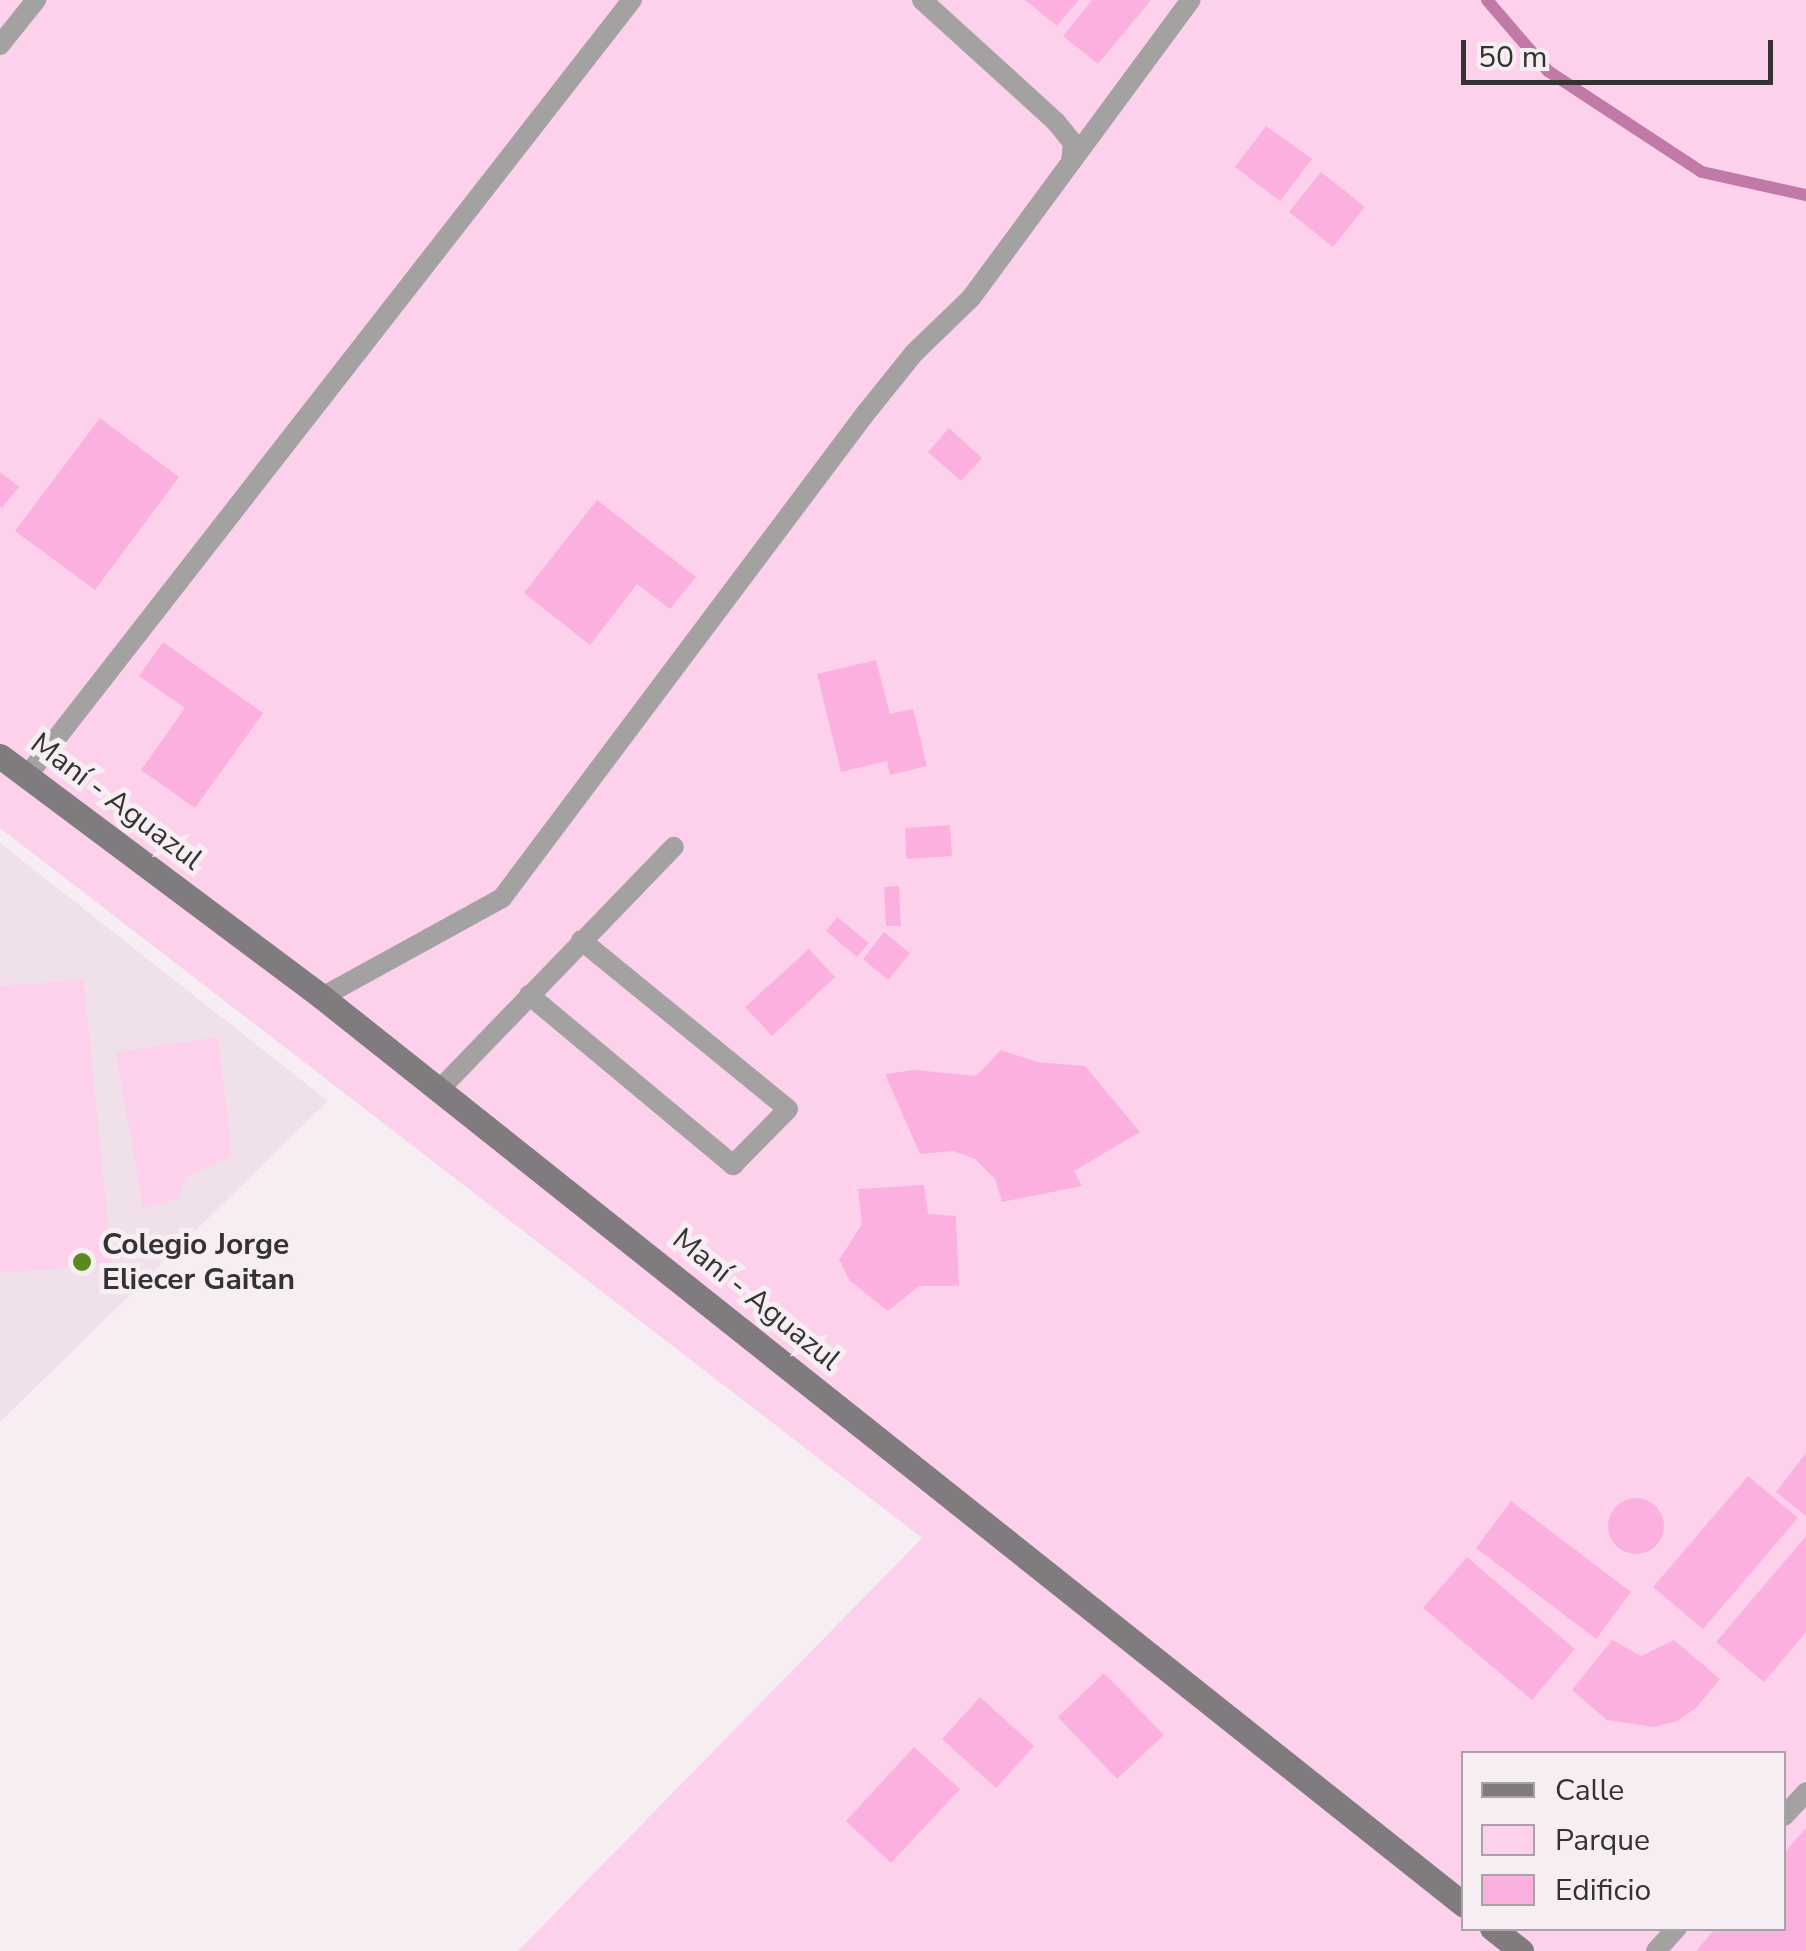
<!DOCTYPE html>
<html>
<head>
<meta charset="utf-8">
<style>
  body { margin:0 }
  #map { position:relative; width:1806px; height:1951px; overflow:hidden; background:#f6eef3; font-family:"Nunito Sans",sans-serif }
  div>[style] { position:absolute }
  .built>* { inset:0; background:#f0e0e9 }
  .green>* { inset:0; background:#fdd1ec }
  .stream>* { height:12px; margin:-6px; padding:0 6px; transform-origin:6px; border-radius:6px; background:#c17aa8 }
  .building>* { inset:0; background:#fcb0e0 }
  .round { border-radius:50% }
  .lane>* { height:20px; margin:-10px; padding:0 10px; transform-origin:10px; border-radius:10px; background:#a4a1a3 }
  .secondary>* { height:25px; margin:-12.5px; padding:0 12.5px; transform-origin:12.5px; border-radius:12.5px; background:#7f7b7e }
  .dots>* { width:28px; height:28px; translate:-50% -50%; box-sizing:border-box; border:5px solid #f6eef3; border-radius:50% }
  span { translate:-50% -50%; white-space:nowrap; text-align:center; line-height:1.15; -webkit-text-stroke:10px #f6eef3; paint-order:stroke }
  .street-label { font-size:30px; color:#353234 }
  .poi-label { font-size:30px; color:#353234; font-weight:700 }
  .left { translate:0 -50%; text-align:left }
  .legend { position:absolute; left:1461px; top:1751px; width:325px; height:180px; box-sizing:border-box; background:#f6eef3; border:2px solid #a9a3a7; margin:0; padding:12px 18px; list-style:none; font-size:30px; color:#353234 }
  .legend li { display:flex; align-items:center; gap:20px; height:50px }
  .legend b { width:50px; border:2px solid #a9a3a7 }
  .scale { position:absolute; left:1461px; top:40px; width:312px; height:45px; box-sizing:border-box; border:5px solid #353234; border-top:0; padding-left:12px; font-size:30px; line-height:35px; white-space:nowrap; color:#353234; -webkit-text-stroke:8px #f6eef3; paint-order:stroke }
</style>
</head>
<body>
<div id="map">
  <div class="built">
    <div style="clip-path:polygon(0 843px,328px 1101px,0 1422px)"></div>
  </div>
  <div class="green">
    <div style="clip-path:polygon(evenodd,0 0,1806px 0,1806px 1951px,518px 1951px,922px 1538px,0 828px,0 0,1464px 1754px,1784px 1754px,1784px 1928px,1464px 1928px,1464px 1754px)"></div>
    <div style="clip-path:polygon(84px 980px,112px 1265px,0 1273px,0 986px)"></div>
    <div style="clip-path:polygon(218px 1037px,232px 1156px,186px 1177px,178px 1199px,143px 1208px,116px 1052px)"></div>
  </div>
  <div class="stream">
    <div style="left:1487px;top:0;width:94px;rotate:49.3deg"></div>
    <div style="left:1548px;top:71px;width:184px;rotate:33.3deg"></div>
    <div style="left:1702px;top:172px;width:107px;rotate:12.5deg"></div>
  </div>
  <div class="building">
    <div style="clip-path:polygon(1025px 0,1079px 0,1057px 26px)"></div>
    <div style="clip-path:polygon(1092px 0,1151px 0,1098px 64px,1063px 36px)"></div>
    <div style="clip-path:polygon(1266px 126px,1312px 159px,1280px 201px,1235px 167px)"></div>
    <div style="clip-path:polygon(1321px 172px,1365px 207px,1333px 247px,1289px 212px)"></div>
    <div style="clip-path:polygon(100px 418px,179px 477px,95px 590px,15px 531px)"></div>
    <div style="clip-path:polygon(949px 428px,982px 458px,961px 481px,928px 452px)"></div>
    <div style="clip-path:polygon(0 472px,19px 487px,2px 508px,0 506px)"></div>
    <div style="clip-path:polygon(597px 500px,696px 577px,670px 609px,637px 584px,590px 645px,524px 593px)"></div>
    <div style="clip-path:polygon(163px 642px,263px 713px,195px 808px,141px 770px,185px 708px,139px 676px)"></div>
    <div style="clip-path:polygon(876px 660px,890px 714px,913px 709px,927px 766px,890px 775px,887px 761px,841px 772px,817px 674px)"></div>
    <div style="clip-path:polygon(950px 825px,952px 856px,906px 859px,905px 828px)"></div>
    <div style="clip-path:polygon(899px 886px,901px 926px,886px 926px,884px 887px)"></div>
    <div style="clip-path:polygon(837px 917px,869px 943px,857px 957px,826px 931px)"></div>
    <div style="clip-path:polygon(884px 932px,910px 953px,888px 980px,863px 959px)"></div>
    <div style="clip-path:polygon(809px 949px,835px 977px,772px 1036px,745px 1007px)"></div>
    <div style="clip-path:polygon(1001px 1050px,1037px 1062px,1085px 1066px,1140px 1132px,1074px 1171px,1082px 1186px,1002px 1202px,995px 1179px,975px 1159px,953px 1151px,920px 1154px,885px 1074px,915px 1070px,976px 1076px)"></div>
    <div style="clip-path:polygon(924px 1185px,928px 1214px,956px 1216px,959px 1286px,919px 1286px,888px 1311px,850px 1281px,839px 1260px,862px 1224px,858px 1189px)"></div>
    <div style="clip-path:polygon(1806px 1453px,1806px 1516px,1776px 1492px)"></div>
    <div style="clip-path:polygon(1748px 1476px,1798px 1518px,1703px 1629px,1653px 1587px)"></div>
    <div class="round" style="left:1608px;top:1498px;width:56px;height:56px"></div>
    <div style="clip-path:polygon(1511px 1501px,1631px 1592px,1596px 1639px,1476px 1548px)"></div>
    <div style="clip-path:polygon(1806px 1536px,1806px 1632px,1764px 1682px,1716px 1642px)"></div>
    <div style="clip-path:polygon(1467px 1557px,1575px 1649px,1532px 1700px,1423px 1608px)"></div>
    <div style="clip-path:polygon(1612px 1640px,1641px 1656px,1674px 1640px,1720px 1679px,1696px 1708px,1677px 1721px,1654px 1727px,1607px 1720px,1572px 1690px)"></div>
    <div style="clip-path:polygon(1104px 1673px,1164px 1735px,1117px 1779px,1058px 1717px)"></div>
    <div style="clip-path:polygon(980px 1697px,1034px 1746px,996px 1788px,942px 1739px)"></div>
    <div style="clip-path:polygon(914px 1747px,960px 1789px,891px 1863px,846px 1821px)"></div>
    <div style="clip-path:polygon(1806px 1828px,1806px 1951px,1696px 1951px,1716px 1928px,1784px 1928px,1784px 1853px)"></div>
  </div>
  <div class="lane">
    <div style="left:922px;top:0;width:181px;rotate:42.3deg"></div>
    <div style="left:1056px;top:122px;width:27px;rotate:51deg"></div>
    <div style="left:1073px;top:143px;width:19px;rotate:96deg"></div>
    <div style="left:0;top:45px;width:58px;rotate:-51.3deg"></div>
    <div style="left:27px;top:776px;width:984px;rotate:-52.06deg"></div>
    <div style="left:529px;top:995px;width:266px;rotate:39.8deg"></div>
    <div style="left:733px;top:1165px;width:78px;rotate:-45.5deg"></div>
    <div style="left:788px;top:1109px;width:267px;rotate:-140.8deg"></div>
    <div style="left:322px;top:997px;width:205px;rotate:-28.8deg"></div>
    <div style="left:502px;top:898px;width:605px;rotate:-53.13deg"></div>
    <div style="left:865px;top:414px;width:78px;rotate:-51.2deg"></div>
    <div style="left:914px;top:353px;width:79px;rotate:-44deg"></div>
    <div style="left:971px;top:298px;width:370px;rotate:-53.6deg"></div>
    <div style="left:439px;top:1090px;width:338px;rotate:-46deg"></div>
    <div style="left:1784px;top:1816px;width:33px;rotate:-47deg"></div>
    <div style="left:1656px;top:1951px;width:31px;rotate:-48deg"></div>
  </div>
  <div class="secondary">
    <div style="left:0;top:756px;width:402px;rotate:36.8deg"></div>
    <div style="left:322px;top:997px;width:1459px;rotate:38.49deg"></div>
    <div style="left:1492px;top:1928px;width:37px;rotate:38deg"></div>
  </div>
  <div class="dots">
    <div style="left:82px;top:1262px;background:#5a8a1f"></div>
  </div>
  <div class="street-label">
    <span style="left:116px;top:802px;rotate:37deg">Maní - Aguazul</span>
    <span style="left:756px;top:1300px;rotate:39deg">Maní - Aguazul</span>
  </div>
  <div class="poi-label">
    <span class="left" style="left:102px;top:1262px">Colegio Jorge<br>Eliecer Gaitan</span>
  </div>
  <ul class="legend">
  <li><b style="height:12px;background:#7f7b7e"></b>Calle</li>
  <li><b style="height:28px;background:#fdd1ec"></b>Parque</li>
  <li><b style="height:28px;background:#fcb0e0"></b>Edificio</li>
  </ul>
  <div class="scale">50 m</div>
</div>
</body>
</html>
